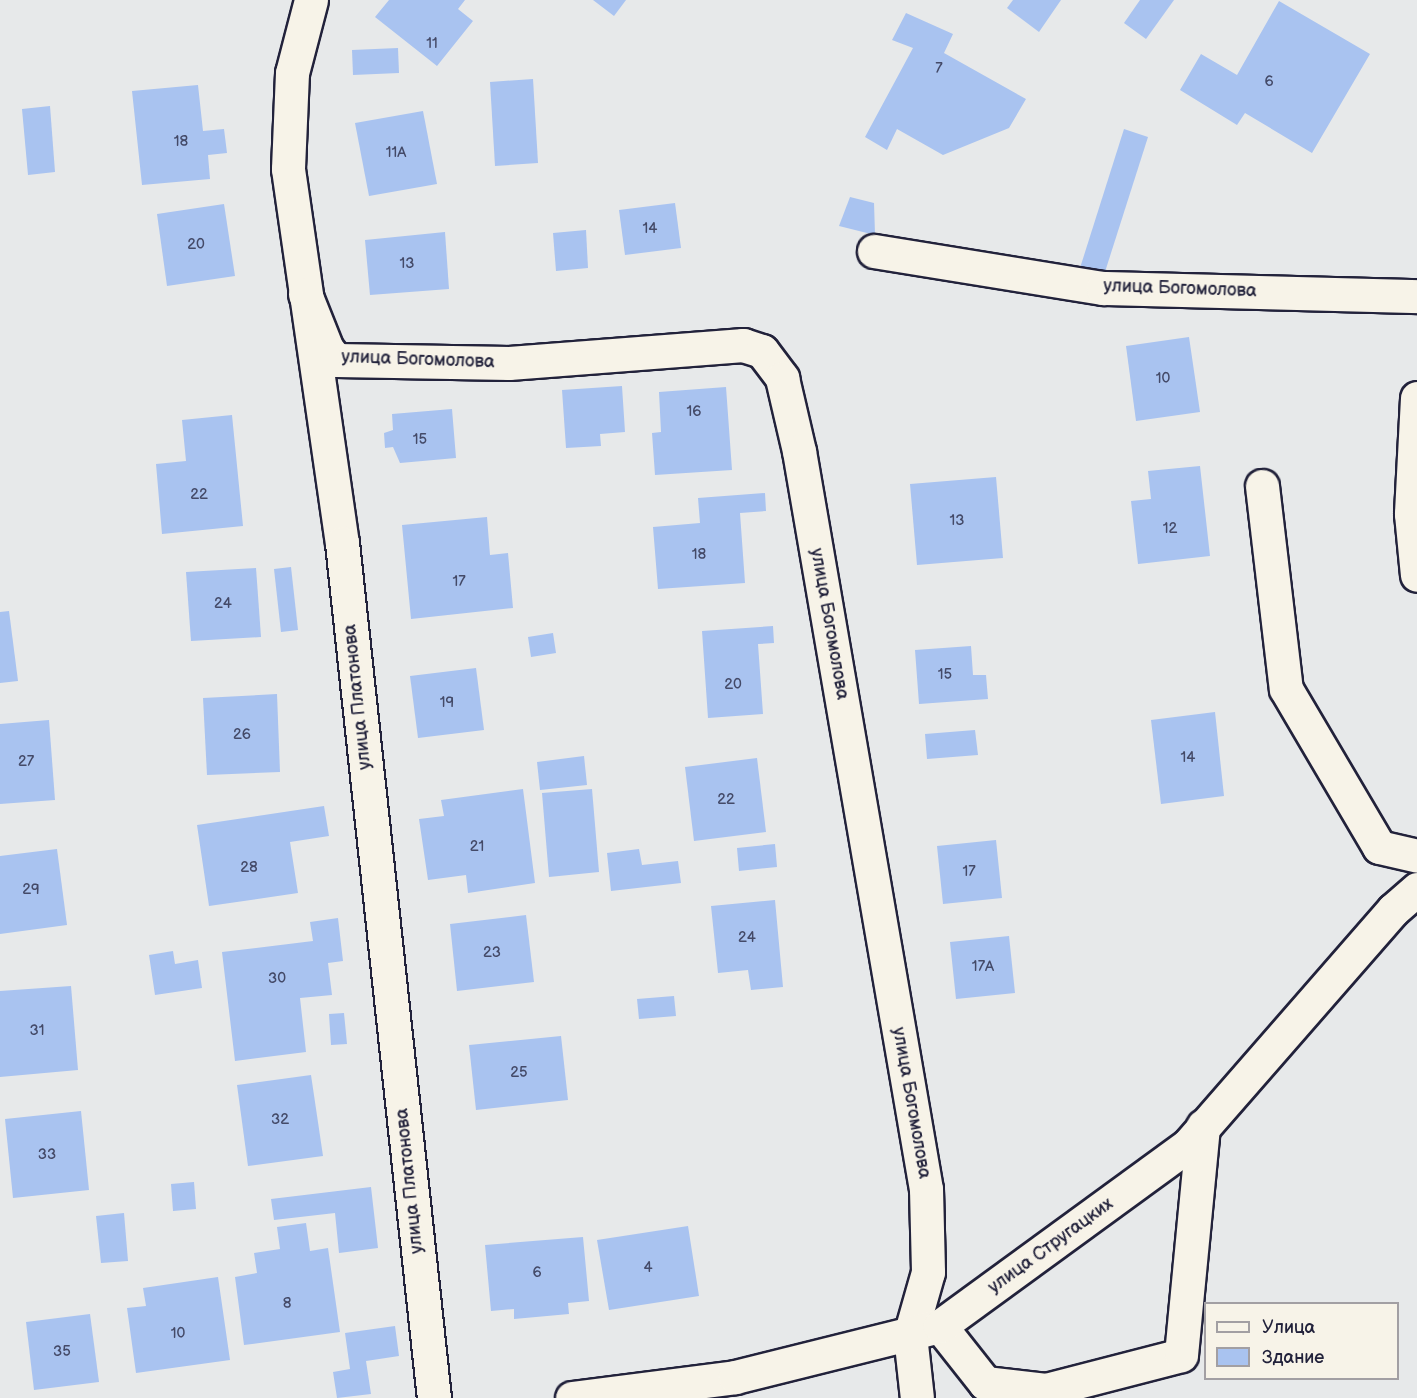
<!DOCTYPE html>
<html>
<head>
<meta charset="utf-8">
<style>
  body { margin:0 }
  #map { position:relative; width:1417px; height:1398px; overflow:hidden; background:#e7e9ea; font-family:"Balsamiq Sans",sans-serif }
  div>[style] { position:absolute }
  .building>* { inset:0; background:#a9c3f0 }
  .roads { filter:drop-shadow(2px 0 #22223b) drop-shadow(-2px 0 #22223b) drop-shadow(0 2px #22223b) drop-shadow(0 -2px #22223b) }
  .minor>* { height:33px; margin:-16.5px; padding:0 16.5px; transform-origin:16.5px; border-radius:16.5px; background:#f7f3e8 }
  .major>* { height:33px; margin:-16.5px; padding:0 16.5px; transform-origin:16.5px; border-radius:16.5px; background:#f7f3e8 }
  span { translate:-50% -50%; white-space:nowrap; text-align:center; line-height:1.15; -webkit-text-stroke:4.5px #f7f3e8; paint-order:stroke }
  .number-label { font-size:15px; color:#444a68 }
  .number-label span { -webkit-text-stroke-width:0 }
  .street-label { font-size:18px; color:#22223b }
  .legend { position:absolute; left:1204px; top:1302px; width:195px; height:78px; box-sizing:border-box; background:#f7f3e8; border:2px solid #a29fa3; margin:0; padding:8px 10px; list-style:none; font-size:18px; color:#22223b }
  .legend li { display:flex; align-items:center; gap:12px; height:30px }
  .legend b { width:30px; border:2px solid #a29fa3 }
</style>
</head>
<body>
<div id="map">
  <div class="building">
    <div style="clip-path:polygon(389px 0,465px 0,458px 9px,473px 21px,437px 66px,375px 17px)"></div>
    <div style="clip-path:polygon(593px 0,626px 0,614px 16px)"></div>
    <div style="clip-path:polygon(1013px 0,1061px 0,1039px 32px,1007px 8px)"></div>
    <div style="clip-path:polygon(1140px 0,1174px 0,1146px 39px,1124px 23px)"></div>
    <div style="clip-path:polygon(1279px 1px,1370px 54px,1312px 153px,1245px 113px,1237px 125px,1180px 90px,1201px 54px,1237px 75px)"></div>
    <div style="clip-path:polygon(906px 13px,953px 34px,944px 53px,1026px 99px,1009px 128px,943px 155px,897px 129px,887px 150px,865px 137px,913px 48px,892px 40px)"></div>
    <div style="clip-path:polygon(398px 48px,399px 73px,353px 75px,352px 50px)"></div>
    <div style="clip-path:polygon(533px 79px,538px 163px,495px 166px,490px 82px)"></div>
    <div style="clip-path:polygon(198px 85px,203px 131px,224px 129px,227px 153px,208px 155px,210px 179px,142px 185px,132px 91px)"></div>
    <div style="clip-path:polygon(50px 106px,55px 172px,28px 175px,22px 109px)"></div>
    <div style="clip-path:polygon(423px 111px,437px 184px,369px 196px,355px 123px)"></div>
    <div style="clip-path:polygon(1124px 129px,1148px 137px,1104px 275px,1080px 268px)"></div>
    <div style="clip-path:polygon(850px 197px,874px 203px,875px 235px,839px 226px)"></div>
    <div style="clip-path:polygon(675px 203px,681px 248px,625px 255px,619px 210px)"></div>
    <div style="clip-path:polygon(224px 204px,235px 276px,167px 286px,157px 214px)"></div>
    <div style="clip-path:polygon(586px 230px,588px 268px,556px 271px,553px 233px)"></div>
    <div style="clip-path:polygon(445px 232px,449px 289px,370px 295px,365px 240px)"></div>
    <div style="clip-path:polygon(1189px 337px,1200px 412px,1136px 421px,1126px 346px)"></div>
    <div style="clip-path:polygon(622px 386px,625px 432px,600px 434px,601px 446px,566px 448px,562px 390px)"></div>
    <div style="clip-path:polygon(726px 387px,732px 470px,655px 475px,652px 433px,661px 432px,659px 392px)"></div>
    <div style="clip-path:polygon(452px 409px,456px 458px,400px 463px,393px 447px,385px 448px,384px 433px,393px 430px,392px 414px)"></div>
    <div style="clip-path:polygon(232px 415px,243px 526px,162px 534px,156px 464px,186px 461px,182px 420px)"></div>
    <div style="clip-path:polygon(1200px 466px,1210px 556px,1138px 564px,1131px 501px,1151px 499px,1148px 471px)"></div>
    <div style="clip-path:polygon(996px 477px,1003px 558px,917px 565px,910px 484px)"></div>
    <div style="clip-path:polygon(765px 493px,766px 511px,740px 513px,745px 583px,658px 589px,653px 527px,700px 523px,698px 498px)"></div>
    <div style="clip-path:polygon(487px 517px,490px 555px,508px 553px,513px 608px,411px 619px,402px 525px)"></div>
    <div style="clip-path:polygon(291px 567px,298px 630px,281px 632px,274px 569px)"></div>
    <div style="clip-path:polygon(256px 568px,261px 637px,191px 641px,186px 572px)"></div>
    <div style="clip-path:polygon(9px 611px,18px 681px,0 683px,0 612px)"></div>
    <div style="clip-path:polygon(773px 626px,774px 643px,758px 644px,763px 714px,708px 718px,702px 631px)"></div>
    <div style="clip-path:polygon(553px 633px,556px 653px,531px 657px,528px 637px)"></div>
    <div style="clip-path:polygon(971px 646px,973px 675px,986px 675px,988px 699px,919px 704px,915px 650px)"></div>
    <div style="clip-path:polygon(476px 668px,484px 730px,418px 738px,410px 676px)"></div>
    <div style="clip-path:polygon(277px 694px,280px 772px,207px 775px,203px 698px)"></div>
    <div style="clip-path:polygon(1215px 712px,1224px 796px,1161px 804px,1151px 720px)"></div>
    <div style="clip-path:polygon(49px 720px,55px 800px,0 804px,0 724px)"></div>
    <div style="clip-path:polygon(975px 730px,978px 755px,927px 759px,925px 734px)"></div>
    <div style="clip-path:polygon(584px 756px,587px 785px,540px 790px,537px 762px)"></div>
    <div style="clip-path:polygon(757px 758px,766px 832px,694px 841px,685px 767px)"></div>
    <div style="clip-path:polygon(523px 789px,535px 883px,468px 893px,466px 875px,428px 880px,419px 819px,444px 816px,441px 800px)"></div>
    <div style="clip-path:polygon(592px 789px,599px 872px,549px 877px,542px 793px)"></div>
    <div style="clip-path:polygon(324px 806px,329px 836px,290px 842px,298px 893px,209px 906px,197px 825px)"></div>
    <div style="clip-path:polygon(996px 840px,1002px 898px,943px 904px,937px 846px)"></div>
    <div style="clip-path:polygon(775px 844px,777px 867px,739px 871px,737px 848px)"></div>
    <div style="clip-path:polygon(57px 849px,67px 925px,0 934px,0 856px)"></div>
    <div style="clip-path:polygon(639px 849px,642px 865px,678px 861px,681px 883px,611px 891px,607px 853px)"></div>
    <div style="clip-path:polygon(775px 900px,783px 987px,751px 990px,748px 970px,718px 973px,711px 906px)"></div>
    <div style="clip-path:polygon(526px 915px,534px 982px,457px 991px,450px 924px)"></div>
    <div style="clip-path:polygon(338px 918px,343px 961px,328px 963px,332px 995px,300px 998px,306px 1052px,235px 1061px,222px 952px,313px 941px,310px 922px)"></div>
    <div style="clip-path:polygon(1009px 936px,1015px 993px,956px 999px,950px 942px)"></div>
    <div style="clip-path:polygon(173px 951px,175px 964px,198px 960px,202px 988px,155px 995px,149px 955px)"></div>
    <div style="clip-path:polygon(71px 986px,78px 1070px,0 1077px,0 991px)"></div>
    <div style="clip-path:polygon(674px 996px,676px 1016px,639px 1019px,637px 999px)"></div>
    <div style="clip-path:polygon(344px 1013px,347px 1044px,331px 1045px,329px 1014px)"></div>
    <div style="clip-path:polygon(561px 1036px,568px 1100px,476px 1110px,469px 1045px)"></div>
    <div style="clip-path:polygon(311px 1075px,323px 1156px,248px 1166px,237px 1085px)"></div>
    <div style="clip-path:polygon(81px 1111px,89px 1190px,13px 1198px,5px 1119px)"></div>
    <div style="clip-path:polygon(194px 1182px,196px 1209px,173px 1211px,171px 1184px)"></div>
    <div style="clip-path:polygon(371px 1187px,378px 1248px,339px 1253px,335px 1213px,274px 1220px,271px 1199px)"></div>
    <div style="clip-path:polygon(124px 1213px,128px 1261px,101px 1263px,96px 1216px)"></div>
    <div style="clip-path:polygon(306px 1223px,310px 1251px,328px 1248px,340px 1332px,244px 1345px,235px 1277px,257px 1273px,254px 1253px,280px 1249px,277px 1227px)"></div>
    <div style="clip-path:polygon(688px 1226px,699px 1296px,609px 1310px,597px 1240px)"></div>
    <div style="clip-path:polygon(583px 1237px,589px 1301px,568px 1303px,569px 1314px,514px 1319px,514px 1309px,491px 1311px,485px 1245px)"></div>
    <div style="clip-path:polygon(218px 1277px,230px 1360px,136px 1373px,127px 1308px,146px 1306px,143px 1288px)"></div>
    <div style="clip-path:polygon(90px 1314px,99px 1382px,34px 1390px,26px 1322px)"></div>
    <div style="clip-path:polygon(395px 1326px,399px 1356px,366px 1361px,371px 1394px,337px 1398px,333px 1372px,350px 1369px,345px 1333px)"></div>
  </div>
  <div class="roads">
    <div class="minor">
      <div style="left:311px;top:0;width:75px;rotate:104.6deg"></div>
      <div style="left:292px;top:73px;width:96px;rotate:92.4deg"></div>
      <div style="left:288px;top:169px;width:378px;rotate:81.8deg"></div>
      <div style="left:342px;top:543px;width:860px;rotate:83.86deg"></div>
      <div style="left:874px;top:251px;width:232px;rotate:9.2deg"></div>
      <div style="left:1103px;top:288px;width:314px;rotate:1.5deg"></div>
      <div style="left:305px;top:294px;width:59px;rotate:68.2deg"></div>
      <div style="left:327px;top:349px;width:14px;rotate:51deg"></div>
      <div style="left:336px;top:360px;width:173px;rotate:1deg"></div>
      <div style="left:509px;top:363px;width:235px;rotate:-4.4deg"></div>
      <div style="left:743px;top:345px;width:20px;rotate:18deg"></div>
      <div style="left:762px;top:351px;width:34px;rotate:53deg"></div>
      <div style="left:782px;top:378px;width:75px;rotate:76.9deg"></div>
      <div style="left:799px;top:451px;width:749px;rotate:80.24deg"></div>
      <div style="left:926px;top:1189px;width:83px;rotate:88.6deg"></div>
      <div style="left:928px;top:1272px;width:66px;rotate:105.9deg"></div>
      <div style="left:910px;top:1335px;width:63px;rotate:83.7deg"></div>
      <div style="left:1262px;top:486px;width:204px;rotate:83.3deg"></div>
      <div style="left:1286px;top:689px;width:183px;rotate:59.5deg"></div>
      <div style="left:1379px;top:847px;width:39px;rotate:13deg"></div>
      <div style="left:940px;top:1326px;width:73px;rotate:51.7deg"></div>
      <div style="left:985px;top:1383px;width:61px;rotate:6.5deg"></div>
      <div style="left:1046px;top:1390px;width:139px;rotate:-14.5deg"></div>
      <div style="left:1181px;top:1355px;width:230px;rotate:-84.5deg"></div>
      <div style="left:572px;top:1398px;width:164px;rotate:-7.3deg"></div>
      <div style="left:735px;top:1377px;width:211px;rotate:-14deg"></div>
      <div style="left:940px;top:1326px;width:307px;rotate:-36.1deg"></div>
      <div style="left:1188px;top:1145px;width:312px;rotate:-48.9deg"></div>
      <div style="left:1393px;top:910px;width:32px;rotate:-41deg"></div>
    </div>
    <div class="major">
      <div style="left:1417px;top:398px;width:116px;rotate:93deg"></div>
      <div style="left:1411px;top:514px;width:61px;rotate:84.4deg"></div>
    </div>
  </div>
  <div class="number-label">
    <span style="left:432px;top:44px">11</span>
    <span style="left:939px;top:69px">7</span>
    <span style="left:1269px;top:82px">6</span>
    <span style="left:181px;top:142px">18</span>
    <span style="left:396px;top:153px">11А</span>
    <span style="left:650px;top:229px">14</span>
    <span style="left:196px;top:245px">20</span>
    <span style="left:407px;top:264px">13</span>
    <span style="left:1163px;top:379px">10</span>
    <span style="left:694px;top:412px">16</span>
    <span style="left:420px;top:440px">15</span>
    <span style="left:199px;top:495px">22</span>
    <span style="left:957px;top:521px">13</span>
    <span style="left:1170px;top:529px">12</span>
    <span style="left:699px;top:555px">18</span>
    <span style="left:459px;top:582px">17</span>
    <span style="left:223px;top:604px">24</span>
    <span style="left:945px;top:675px">15</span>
    <span style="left:733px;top:685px">20</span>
    <span style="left:447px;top:703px">19</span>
    <span style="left:242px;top:735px">26</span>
    <span style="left:1188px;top:758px">14</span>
    <span style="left:26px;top:762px">27</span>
    <span style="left:726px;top:800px">22</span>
    <span style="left:477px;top:847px">21</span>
    <span style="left:249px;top:868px">28</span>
    <span style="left:969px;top:872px">17</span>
    <span style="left:31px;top:890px">29</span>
    <span style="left:747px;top:938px">24</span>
    <span style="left:492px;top:953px">23</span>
    <span style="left:983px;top:967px">17А</span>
    <span style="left:277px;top:979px">30</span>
    <span style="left:37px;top:1031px">31</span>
    <span style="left:519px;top:1073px">25</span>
    <span style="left:280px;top:1120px">32</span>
    <span style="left:47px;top:1155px">33</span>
    <span style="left:648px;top:1268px">4</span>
    <span style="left:537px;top:1273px">6</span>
    <span style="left:287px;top:1304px">8</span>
    <span style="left:178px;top:1334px">10</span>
    <span style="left:62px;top:1352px">35</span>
  </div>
  <div class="street-label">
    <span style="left:1180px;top:289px;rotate:2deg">улица Богомолова</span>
    <span style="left:418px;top:360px;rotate:2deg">улица Богомолова</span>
    <span style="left:829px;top:624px;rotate:80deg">улица Богомолова</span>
    <span style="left:358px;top:697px;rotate:-96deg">улица Платонова</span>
    <span style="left:911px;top:1103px;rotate:80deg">улица Богомолова</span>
    <span style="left:410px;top:1181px;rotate:-96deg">улица Платонова</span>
    <span style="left:1051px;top:1246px;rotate:-36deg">улица Стругацких</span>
  </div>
  <ul class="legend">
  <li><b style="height:8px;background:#f7f3e8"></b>Улица</li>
  <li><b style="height:16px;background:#a9c3f0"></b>Здание</li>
  </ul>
</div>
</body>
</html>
